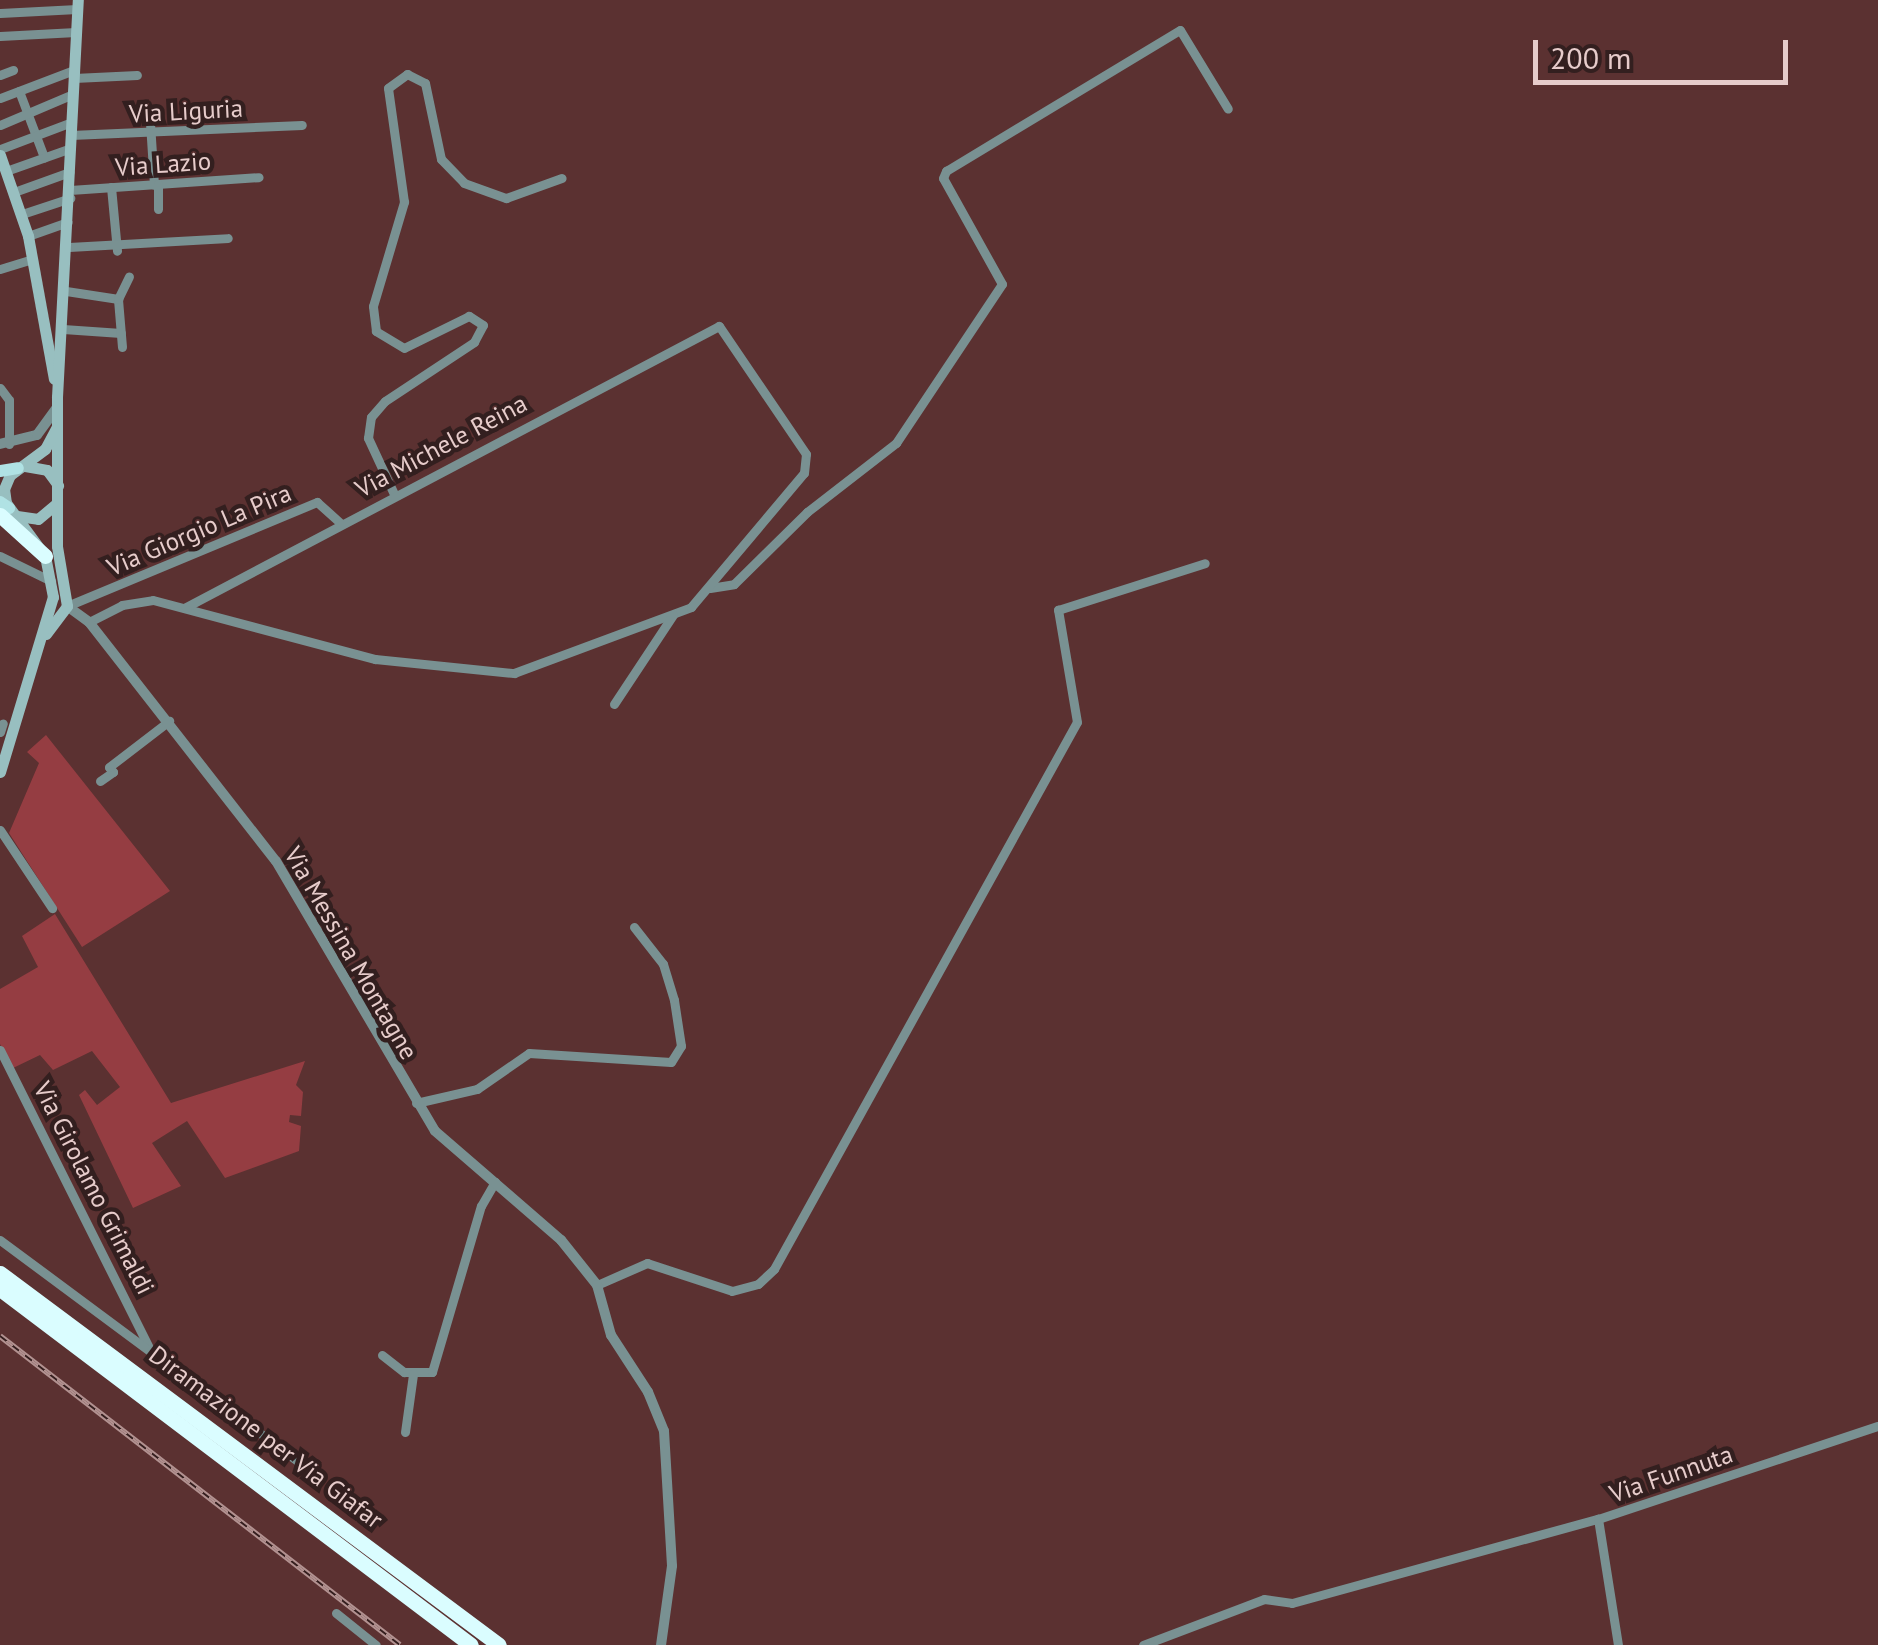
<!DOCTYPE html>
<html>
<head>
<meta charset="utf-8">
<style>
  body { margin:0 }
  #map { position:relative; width:1878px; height:1645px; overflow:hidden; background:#5b3131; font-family:"PT Sans",sans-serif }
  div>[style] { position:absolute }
  .green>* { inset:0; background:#953d42 }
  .minor>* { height:9px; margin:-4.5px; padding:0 4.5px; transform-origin:4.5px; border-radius:4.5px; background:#799192 }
  .tertiary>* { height:10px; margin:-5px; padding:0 5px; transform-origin:5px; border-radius:5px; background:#799192 }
  .secondary>* { height:11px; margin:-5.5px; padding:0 5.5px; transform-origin:5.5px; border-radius:5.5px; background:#98bfc0 }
  .primary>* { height:12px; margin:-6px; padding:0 6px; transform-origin:6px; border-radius:6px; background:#b0e2e4 }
  .motorway>* { height:15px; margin:-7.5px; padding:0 7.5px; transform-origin:7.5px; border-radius:7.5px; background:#dafdff }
  .rail>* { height:6px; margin-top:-3px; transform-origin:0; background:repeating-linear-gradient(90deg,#331f1f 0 8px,#b29291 0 16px); box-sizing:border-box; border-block:2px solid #b29291 }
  span { translate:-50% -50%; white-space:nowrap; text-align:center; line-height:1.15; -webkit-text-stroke:9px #331f1f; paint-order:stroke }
  .street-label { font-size:25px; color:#e7cccb }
  .scale { position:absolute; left:1533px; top:40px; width:255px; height:45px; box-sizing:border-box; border:5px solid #e7cccb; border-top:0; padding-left:12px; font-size:30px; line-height:35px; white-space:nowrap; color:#e7cccb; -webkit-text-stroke:8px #331f1f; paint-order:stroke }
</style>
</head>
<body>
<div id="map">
  <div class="green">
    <div style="clip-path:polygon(46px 735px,170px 891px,82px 947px,9px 833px,39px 763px,27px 752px)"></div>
    <div style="clip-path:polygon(55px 914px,171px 1103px,305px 1061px,296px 1085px,303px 1092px,301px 1116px,290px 1115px,289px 1122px,301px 1126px,299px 1151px,225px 1178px,187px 1121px,152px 1143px,181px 1186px,133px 1208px,79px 1095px,85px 1090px,97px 1105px,120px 1087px,92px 1051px,53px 1070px,40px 1055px,11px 1069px,0 1044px,0 989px,38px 967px,22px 936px)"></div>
  </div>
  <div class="minor">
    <div style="left:0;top:13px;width:77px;rotate:-3deg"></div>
    <div style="left:0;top:36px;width:76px;rotate:-3deg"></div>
    <div style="left:0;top:75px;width:14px;rotate:-21deg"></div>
    <div style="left:74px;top:78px;width:63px;rotate:-2.7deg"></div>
    <div style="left:19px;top:91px;width:71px;rotate:69.3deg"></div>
    <div style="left:0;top:98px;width:79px;rotate:-20.7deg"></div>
    <div style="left:150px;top:123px;width:62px;rotate:86.3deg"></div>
    <div style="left:0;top:125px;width:79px;rotate:-23deg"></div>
    <div style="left:71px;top:135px;width:231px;rotate:-2.5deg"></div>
    <div style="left:0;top:149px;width:77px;rotate:-20.6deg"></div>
    <div style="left:6px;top:171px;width:69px;rotate:-19.5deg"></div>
    <div style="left:111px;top:187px;width:64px;rotate:84.6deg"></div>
    <div style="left:70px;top:190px;width:189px;rotate:-3.9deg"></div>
    <div style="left:14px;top:192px;width:59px;rotate:-19.7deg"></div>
    <div style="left:158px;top:209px;width:25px;rotate:-90deg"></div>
    <div style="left:22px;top:214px;width:51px;rotate:-18.4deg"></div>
    <div style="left:28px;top:236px;width:42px;rotate:-19.3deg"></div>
    <div style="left:69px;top:247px;width:159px;rotate:-3.2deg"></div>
    <div style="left:0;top:269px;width:34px;rotate:-17deg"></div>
    <div style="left:66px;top:291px;width:53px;rotate:8.7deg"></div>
    <div style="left:63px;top:329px;width:58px;rotate:3.9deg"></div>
    <div style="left:122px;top:347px;width:48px;rotate:-94.8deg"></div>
    <div style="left:118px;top:299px;width:25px;rotate:-64deg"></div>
    <div style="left:0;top:388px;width:15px;rotate:53deg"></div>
    <div style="left:9px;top:400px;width:44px;rotate:90deg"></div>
    <div style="left:394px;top:494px;width:62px;rotate:-114.9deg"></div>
    <div style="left:368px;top:438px;width:21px;rotate:-82deg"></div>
    <div style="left:371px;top:417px;width:21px;rotate:-49deg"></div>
    <div style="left:385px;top:401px;width:107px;rotate:-33.5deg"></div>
    <div style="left:474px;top:342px;width:19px;rotate:-62deg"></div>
    <div style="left:483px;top:325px;width:17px;rotate:-147deg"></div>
    <div style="left:469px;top:316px;width:72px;rotate:153.8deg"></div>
    <div style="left:404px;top:348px;width:33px;rotate:-149deg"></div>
    <div style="left:376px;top:331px;width:25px;rotate:-97deg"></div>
    <div style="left:373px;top:306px;width:109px;rotate:-73.4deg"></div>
    <div style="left:404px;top:202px;width:115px;rotate:-98deg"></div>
    <div style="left:388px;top:88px;width:24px;rotate:-36deg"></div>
    <div style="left:407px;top:74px;width:20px;rotate:27deg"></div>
    <div style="left:425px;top:83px;width:78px;rotate:78.1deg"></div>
    <div style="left:441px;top:159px;width:33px;rotate:46deg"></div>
    <div style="left:464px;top:183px;width:45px;rotate:19.7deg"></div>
    <div style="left:506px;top:198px;width:59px;rotate:-19.7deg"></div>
    <div style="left:0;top:556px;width:57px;rotate:26.1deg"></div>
    <div style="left:710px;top:588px;width:24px;rotate:-9deg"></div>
    <div style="left:734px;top:584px;width:103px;rotate:-44.6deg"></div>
    <div style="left:807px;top:512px;width:113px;rotate:-37.8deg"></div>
    <div style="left:896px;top:443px;width:191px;rotate:-56.3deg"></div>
    <div style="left:1002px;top:284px;width:121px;rotate:-119.1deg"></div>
    <div style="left:943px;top:178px;width:8px;rotate:-67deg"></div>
    <div style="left:946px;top:171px;width:273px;rotate:-31.1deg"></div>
    <div style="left:1180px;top:30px;width:92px;rotate:58.7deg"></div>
    <div style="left:67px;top:606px;width:271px;rotate:-22.6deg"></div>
    <div style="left:317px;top:502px;width:31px;rotate:42deg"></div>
    <div style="left:89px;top:622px;width:37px;rotate:-27deg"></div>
    <div style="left:122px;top:605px;width:31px;rotate:-9deg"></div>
    <div style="left:153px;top:600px;width:230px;rotate:14.9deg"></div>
    <div style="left:375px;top:659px;width:140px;rotate:5.8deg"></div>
    <div style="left:514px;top:673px;width:189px;rotate:-20.4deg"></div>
    <div style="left:691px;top:607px;width:175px;rotate:-49.9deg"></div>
    <div style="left:804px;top:473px;width:19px;rotate:-84deg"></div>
    <div style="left:806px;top:454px;width:155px;rotate:-124.2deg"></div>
    <div style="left:719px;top:326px;width:603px;rotate:152.2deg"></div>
    <div style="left:614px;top:704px;width:107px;rotate:-56.5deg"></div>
    <div style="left:0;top:732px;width:9px;rotate:-72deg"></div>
    <div style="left:100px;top:781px;width:16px;rotate:-35deg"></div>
    <div style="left:113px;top:772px;width:6px;rotate:-129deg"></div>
    <div style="left:109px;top:767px;width:76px;rotate:-37.5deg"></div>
    <div style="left:0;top:830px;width:94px;rotate:56.3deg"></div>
    <div style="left:0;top:1050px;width:331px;rotate:63.4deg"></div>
    <div style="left:416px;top:1103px;width:63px;rotate:-12.9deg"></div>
    <div style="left:477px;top:1089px;width:63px;rotate:-34.7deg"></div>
    <div style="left:529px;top:1053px;width:142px;rotate:3.6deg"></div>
    <div style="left:671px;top:1062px;width:19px;rotate:-58deg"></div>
    <div style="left:681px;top:1046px;width:47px;rotate:-98.7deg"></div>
    <div style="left:674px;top:1000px;width:38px;rotate:-107deg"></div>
    <div style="left:663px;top:964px;width:47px;rotate:-128.1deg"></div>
    <div style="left:0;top:1240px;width:372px;rotate:36.6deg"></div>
    <div style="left:597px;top:1285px;width:55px;rotate:-23.7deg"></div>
    <div style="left:647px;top:1263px;width:89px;rotate:18.2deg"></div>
    <div style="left:732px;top:1291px;width:27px;rotate:-15deg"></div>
    <div style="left:758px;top:1284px;width:22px;rotate:-43deg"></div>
    <div style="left:774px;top:1269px;width:625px;rotate:-61.02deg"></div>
    <div style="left:1077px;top:722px;width:114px;rotate:-99.6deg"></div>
    <div style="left:1058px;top:610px;width:154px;rotate:-17.7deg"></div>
    <div style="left:382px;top:1355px;width:28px;rotate:38deg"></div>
    <div style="left:404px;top:1372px;width:28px"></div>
    <div style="left:432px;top:1372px;width:173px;rotate:-73.6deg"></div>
    <div style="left:481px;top:1206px;width:28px;rotate:-60deg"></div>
    <div style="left:405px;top:1432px;width:59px;rotate:-82.1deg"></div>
    <div style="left:336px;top:1613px;width:51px;rotate:38.7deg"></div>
    <div style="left:1143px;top:1645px;width:129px;rotate:-20.8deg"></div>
    <div style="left:1264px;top:1599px;width:28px;rotate:8deg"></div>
    <div style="left:1292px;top:1603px;width:317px;rotate:-15.4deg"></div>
    <div style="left:1618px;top:1645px;width:128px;rotate:-99deg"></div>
    <div style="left:1598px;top:1519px;width:295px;rotate:-18.4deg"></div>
  </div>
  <div class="tertiary">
    <div style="left:0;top:444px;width:38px;rotate:-14deg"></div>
    <div style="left:37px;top:435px;width:34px;rotate:-54deg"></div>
    <div style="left:67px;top:606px;width:27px;rotate:36deg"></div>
    <div style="left:89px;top:622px;width:303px;rotate:52deg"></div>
    <div style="left:276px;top:861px;width:313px;rotate:59.5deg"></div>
    <div style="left:435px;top:1131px;width:167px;rotate:40.9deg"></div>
    <div style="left:561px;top:1240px;width:58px;rotate:51.3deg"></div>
    <div style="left:597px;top:1285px;width:52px;rotate:74.4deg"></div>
    <div style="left:611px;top:1335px;width:68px;rotate:57deg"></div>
    <div style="left:648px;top:1392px;width:42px;rotate:67.7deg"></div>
    <div style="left:664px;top:1431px;width:135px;rotate:86.6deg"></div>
    <div style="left:672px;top:1566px;width:80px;rotate:97.9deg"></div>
  </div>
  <div class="secondary">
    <div style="left:0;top:155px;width:86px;rotate:70.9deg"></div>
    <div style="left:28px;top:236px;width:145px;rotate:79.7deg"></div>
    <div style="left:25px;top:466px;width:22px;rotate:10deg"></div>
    <div style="left:47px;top:470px;width:19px;rotate:54deg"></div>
    <div style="left:17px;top:516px;width:21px;rotate:8deg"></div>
    <div style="left:38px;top:519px;width:23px;rotate:-40deg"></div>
    <div style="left:46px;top:634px;width:35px;rotate:-53deg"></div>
    <div style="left:67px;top:606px;width:61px;rotate:-99.5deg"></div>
    <div style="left:57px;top:546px;width:149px;rotate:-90deg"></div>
    <div style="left:57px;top:397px;width:398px;rotate:-87deg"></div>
    <div style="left:0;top:772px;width:183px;rotate:-73.2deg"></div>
    <div style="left:53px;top:597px;width:42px;rotate:-101deg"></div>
    <div style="left:45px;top:556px;width:66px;rotate:-126.3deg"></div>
    <div style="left:6px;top:503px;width:14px;rotate:-98deg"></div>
    <div style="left:4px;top:489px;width:15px;rotate:-67deg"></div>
    <div style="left:10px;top:475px;width:44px;rotate:-36.6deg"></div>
    <div style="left:45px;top:449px;width:24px;rotate:-62deg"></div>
  </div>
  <div class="primary">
    <div style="left:0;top:471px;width:18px;rotate:-9deg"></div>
    <div style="left:0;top:502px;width:11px;rotate:34deg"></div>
  </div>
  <div class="motorway">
    <div style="left:0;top:515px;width:61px;rotate:42.3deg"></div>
    <div style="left:0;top:1273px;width:622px;rotate:36.7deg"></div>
    <div style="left:0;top:1289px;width:590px;rotate:37.08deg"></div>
  </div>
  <div class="rail">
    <div style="left:0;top:1336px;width:505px;rotate:37.69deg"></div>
  </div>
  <div class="street-label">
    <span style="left:186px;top:111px;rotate:-3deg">Via Liguria</span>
    <span style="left:163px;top:164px;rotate:-4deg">Via Lazio</span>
    <span style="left:441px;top:446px;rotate:-28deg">Via Michele Reina</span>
    <span style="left:199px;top:530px;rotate:-23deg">Via Giorgio La Pira</span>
    <span style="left:351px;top:953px;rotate:60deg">Via Messina Montagne</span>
    <span style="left:94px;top:1188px;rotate:63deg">Via Girolamo Grimaldi</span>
    <span style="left:266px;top:1437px;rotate:37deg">Diramazione per Via Giafar</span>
    <span style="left:1671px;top:1474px;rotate:-19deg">Via Funnuta</span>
  </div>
  <div class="scale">200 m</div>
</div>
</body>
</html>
